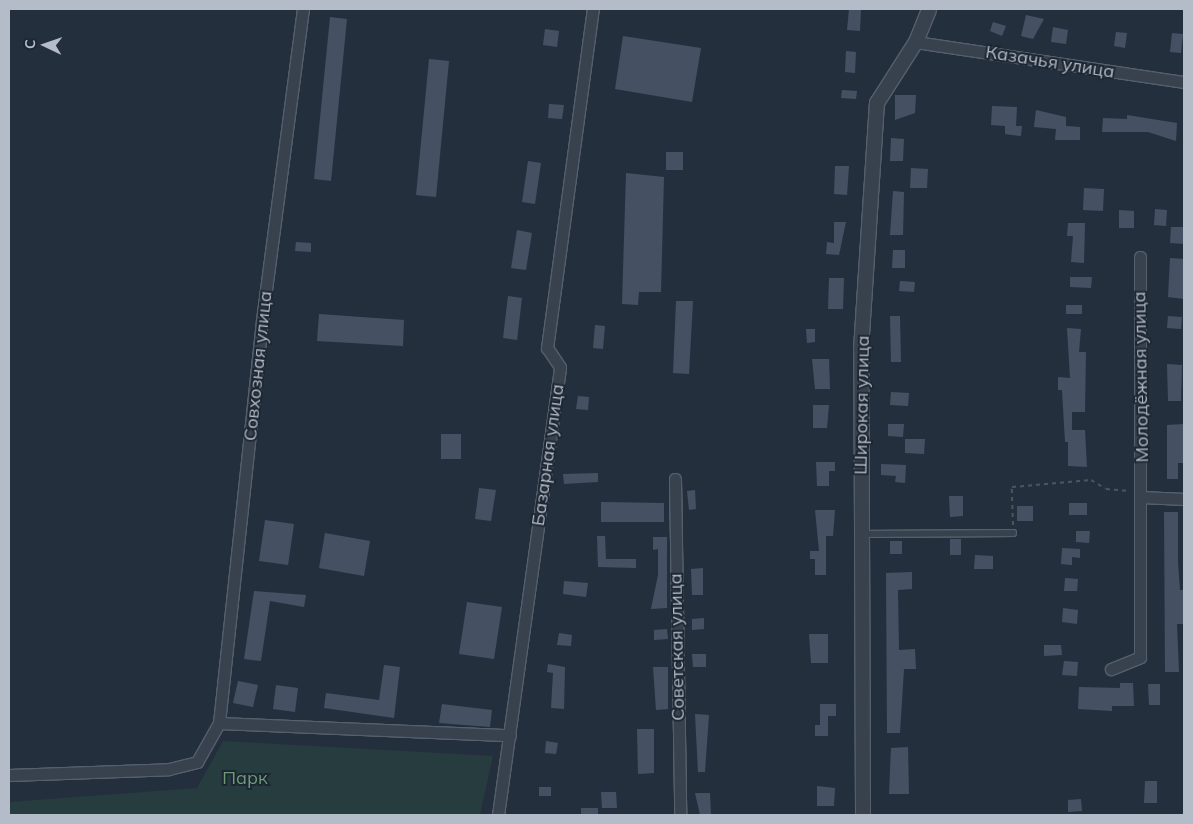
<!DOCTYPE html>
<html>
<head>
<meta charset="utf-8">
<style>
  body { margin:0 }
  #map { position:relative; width:1193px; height:824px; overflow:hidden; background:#242f3e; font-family:Mulish,sans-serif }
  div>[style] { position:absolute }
  .green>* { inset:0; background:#263c3f }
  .building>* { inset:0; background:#455162 }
  .path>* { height:2px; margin-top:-1px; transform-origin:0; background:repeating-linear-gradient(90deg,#44595c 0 4px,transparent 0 8px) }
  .roads { filter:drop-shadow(1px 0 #565f6c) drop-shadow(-1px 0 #565f6c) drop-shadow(0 1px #565f6c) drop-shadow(0 -1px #565f6c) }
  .service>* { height:5.5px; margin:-2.75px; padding:0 2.75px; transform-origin:2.75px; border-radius:2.75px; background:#38414e }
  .minor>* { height:11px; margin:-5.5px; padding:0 5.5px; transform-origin:5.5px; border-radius:5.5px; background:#38414e }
  .tertiary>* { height:14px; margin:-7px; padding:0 7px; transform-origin:7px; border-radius:7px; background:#38414e }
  span { translate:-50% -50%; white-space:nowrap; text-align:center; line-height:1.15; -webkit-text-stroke:4px #1d2633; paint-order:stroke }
  .street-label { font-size:18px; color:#b4bcc9 }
  .park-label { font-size:18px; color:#6b9a76 }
  .frame { position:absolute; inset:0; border:10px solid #b4bcc9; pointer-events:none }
  .north { position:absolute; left:20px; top:20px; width:50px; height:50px; -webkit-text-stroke:4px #1d2633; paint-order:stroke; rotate:273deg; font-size:14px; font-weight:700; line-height:20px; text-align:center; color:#b4bcc9 }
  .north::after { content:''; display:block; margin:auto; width:18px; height:22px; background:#b4bcc9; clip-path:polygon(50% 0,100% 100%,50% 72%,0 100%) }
</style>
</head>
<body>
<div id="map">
  <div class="green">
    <div style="clip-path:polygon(223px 741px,493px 756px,480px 815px,9px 815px,9px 802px,197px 788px)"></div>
  </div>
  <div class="building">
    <div style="clip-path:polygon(849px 9px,861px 9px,860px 31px,847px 30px)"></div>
    <div style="clip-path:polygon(1026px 15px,1044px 19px,1033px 39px,1021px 36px)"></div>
    <div style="clip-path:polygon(330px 17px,347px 19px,331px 181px,314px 179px)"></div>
    <div style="clip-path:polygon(993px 22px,1006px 26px,1002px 36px,990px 31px)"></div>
    <div style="clip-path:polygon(1053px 27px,1068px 30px,1066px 44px,1051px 42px)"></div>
    <div style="clip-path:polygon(545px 29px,559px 31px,557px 47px,543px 45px)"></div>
    <div style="clip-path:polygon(1116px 32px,1127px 33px,1125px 48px,1114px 46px)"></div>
    <div style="clip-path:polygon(1172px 33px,1183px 34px,1181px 53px,1170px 52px)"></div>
    <div style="clip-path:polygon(623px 36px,701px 48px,692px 102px,615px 89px)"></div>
    <div style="clip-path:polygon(846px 51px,856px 52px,855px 73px,845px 72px)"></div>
    <div style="clip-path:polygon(429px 59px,449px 61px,436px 197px,416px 195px)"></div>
    <div style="clip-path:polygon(842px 90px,857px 91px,856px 99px,841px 98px)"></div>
    <div style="clip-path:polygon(895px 95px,916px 95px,915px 113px,895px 120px)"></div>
    <div style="clip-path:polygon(549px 104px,564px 105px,562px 119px,548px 118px)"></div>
    <div style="clip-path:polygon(992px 106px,1017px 107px,1016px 126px,1022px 126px,1021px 136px,1005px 134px,1005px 126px,991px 125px)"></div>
    <div style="clip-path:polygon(1036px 110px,1066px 117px,1066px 126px,1080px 127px,1080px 140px,1055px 140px,1056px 129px,1034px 127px)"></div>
    <div style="clip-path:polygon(1127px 115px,1177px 123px,1176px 141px,1148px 132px,1102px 132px,1103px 118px,1127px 119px)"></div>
    <div style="clip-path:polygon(891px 138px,904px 139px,903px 161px,890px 161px)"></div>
    <div style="clip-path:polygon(666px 152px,683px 152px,683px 170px,666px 170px)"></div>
    <div style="clip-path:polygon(528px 161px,541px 163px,535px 204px,522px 202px)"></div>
    <div style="clip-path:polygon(835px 166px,849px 166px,847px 195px,834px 194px)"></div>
    <div style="clip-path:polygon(911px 168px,928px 169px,927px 188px,910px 188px)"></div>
    <div style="clip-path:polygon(626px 173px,664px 177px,661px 292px,639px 292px,638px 305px,622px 304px)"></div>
    <div style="clip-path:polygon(1084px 188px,1104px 189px,1103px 211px,1083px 210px)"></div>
    <div style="clip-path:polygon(893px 191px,904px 192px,903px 235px,890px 235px)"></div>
    <div style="clip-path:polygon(1155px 209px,1167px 210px,1166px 226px,1154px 225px)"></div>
    <div style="clip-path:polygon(1119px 210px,1134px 211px,1134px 228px,1119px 228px)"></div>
    <div style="clip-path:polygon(834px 222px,846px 222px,839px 255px,826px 254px,827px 242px,834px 243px)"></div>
    <div style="clip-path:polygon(1068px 223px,1085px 223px,1084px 263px,1071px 262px,1073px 236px,1067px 236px)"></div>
    <div style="clip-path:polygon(1171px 227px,1184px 227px,1184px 244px,1170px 243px)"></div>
    <div style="clip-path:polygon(517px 230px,532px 233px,526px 270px,511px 268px)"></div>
    <div style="clip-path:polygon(296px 242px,311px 243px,311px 252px,295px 251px)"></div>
    <div style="clip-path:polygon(893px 250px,905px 250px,905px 268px,892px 268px)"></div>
    <div style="clip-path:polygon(1170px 258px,1184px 259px,1184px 299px,1168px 297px)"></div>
    <div style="clip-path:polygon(1070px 277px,1092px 277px,1091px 288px,1070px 287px)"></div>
    <div style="clip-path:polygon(829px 278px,844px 278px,843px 309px,828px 309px)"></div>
    <div style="clip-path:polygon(900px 281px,915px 282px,914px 292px,899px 291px)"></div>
    <div style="clip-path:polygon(508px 296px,522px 298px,517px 340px,503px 338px)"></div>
    <div style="clip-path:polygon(676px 301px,693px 301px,689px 374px,673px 373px)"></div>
    <div style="clip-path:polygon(1066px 305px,1082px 305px,1082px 314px,1066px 314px)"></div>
    <div style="clip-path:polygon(319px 314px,404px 320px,403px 346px,317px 341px)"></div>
    <div style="clip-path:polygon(890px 316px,900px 316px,901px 362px,891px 362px)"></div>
    <div style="clip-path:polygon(1168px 316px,1182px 317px,1181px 329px,1167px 328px)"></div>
    <div style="clip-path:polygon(595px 325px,605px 326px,603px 349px,593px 348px)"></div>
    <div style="clip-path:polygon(1067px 328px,1081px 329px,1079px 352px,1086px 352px,1085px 412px,1072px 412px,1072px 430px,1085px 430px,1087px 467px,1068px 466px,1068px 442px,1065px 442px,1062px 390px,1058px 390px,1058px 377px,1070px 378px)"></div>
    <div style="clip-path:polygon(806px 329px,815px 329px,815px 342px,807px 343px)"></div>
    <div style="clip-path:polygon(812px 359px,829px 359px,830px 389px,815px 389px)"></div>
    <div style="clip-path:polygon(1167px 364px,1182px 365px,1181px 401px,1168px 401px)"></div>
    <div style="clip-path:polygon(891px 392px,909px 393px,908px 406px,890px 405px)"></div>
    <div style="clip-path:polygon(578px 396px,589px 397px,588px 410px,576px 409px)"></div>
    <div style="clip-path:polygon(813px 405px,829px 405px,827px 428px,813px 428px)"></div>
    <div style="clip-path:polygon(888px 424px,904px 424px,903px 437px,888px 436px)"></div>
    <div style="clip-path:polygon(1184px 424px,1184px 463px,1178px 463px,1178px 479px,1167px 479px,1167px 425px)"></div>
    <div style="clip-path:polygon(441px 434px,461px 434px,461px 459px,441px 459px)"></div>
    <div style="clip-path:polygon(905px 439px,925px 439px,924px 454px,905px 453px)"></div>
    <div style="clip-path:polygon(816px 462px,835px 462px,835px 471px,829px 471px,829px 486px,817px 486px)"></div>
    <div style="clip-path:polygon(881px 464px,906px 465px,905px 483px,895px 482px,896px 476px,881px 475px)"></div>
    <div style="clip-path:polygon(598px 473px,598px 482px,564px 484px,563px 474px)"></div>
    <div style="clip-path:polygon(479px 488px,496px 490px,491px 521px,475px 519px)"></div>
    <div style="clip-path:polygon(695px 490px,696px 509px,689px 510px,687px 491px)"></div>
    <div style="clip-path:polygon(949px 496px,963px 496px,963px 516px,950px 517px)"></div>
    <div style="clip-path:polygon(601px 502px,664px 503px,664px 522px,601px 522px)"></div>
    <div style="clip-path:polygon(1069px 503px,1087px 503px,1087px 515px,1069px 515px)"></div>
    <div style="clip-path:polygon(1017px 506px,1033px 506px,1033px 521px,1017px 521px)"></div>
    <div style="clip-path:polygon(815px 510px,835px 510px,833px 536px,826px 536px,826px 575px,815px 575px,815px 559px,810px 559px,810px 551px,819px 551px)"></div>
    <div style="clip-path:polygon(1164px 512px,1178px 512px,1178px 563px,1180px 590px,1184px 590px,1184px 624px,1177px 624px,1179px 672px,1165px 672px)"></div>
    <div style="clip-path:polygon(265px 520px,294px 524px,288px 565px,259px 561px)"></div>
    <div style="clip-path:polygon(1076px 531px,1090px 531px,1089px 543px,1076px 542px)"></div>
    <div style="clip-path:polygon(325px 533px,370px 541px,364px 576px,319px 568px)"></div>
    <div style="clip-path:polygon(597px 536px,605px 536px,606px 559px,636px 559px,636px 568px,598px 567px)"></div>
    <div style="clip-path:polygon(653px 537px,667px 537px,667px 608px,651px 609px,658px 575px,658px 549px,653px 550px)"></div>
    <div style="clip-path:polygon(950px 539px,961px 539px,961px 555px,950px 555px)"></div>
    <div style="clip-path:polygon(890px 541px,902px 541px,902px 554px,890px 554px)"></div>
    <div style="clip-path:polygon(1062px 548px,1080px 549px,1080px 558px,1072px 557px,1072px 565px,1061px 564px)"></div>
    <div style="clip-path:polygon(975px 555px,993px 556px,993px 569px,974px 569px)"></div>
    <div style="clip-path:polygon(703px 568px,703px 595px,692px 595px,691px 569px)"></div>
    <div style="clip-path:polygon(912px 572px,912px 589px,898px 590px,899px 650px,915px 649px,916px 669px,904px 669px,900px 733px,887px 733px,886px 573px)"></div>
    <div style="clip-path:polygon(1065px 578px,1078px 579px,1077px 591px,1064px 591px)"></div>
    <div style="clip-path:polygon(564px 581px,588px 583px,586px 597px,563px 594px)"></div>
    <div style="clip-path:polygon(254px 591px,306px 595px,304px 607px,270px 601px,261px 661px,244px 659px)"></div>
    <div style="clip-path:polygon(467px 602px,502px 607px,494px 659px,459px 654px)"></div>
    <div style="clip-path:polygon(1063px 608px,1078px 610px,1077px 624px,1062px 622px)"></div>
    <div style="clip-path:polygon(704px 618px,704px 629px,692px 630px,692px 619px)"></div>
    <div style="clip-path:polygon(667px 629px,668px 639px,654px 640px,654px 630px)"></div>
    <div style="clip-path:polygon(559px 633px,572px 635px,571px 646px,557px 645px)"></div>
    <div style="clip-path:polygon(809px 634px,828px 634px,828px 663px,811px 663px)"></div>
    <div style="clip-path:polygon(1044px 645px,1061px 645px,1062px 655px,1044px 656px)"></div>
    <div style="clip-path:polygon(692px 654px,706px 654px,706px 667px,693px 667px)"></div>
    <div style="clip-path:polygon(1064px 661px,1078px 662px,1077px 676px,1062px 675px)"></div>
    <div style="clip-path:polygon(548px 664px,565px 667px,564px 709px,551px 708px,553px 673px,547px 672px)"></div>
    <div style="clip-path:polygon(384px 665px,400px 667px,394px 718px,324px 708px,326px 693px,379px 700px)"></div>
    <div style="clip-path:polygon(653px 667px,668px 667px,668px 709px,656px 710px)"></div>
    <div style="clip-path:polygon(238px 681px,258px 685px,253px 707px,233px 703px)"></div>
    <div style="clip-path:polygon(1120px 683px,1133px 683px,1134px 706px,1112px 706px,1112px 711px,1078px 709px,1079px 687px,1120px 688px)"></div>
    <div style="clip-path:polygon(1148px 684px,1160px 684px,1160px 705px,1149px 705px)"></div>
    <div style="clip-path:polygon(276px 685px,298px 688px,295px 712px,273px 709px)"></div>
    <div style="clip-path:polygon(442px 704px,492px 710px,490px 727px,439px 723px)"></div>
    <div style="clip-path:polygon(820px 704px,836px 704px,836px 716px,828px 716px,828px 736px,815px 736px,815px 725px,820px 725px)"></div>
    <div style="clip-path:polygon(695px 714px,709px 715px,705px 772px,698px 772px)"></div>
    <div style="clip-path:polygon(637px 729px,654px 729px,654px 773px,638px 774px)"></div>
    <div style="clip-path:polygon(546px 741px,558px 743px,556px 754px,545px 753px)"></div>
    <div style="clip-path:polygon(908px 747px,909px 794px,889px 794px,891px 748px)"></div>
    <div style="clip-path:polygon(1145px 781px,1157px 781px,1157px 803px,1144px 803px)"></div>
    <div style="clip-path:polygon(817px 786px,835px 788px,834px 806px,817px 806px)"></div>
    <div style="clip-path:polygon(539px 787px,551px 787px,551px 796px,539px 796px)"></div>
    <div style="clip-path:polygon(601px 792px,616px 792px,617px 808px,602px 808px)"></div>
    <div style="clip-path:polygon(695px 793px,710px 793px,711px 815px,700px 815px)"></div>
    <div style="clip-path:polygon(1081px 799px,1082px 811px,1068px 812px,1068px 800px)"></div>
    <div style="clip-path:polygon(581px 808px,598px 808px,598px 815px,581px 815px)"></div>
  </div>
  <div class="path">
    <div style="left:1013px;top:525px;width:38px;rotate:-92deg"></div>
    <div style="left:1012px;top:487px;width:79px;rotate:-5.1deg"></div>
    <div style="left:1091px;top:480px;width:17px;rotate:31deg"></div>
    <div style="left:1106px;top:489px;width:23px;rotate:5deg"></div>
  </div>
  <div class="roads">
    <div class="service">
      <div style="left:862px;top:534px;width:151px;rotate:-0.4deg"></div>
    </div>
    <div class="minor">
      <div style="left:916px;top:42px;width:271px;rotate:8.5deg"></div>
      <div style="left:675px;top:479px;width:336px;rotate:89.1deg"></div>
      <div style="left:1142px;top:497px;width:42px;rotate:2.7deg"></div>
      <div style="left:1111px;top:669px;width:31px;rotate:-22deg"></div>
      <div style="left:1140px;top:657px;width:400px;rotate:-90deg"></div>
      <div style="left:219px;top:723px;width:405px;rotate:-83.9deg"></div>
      <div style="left:262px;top:320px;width:314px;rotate:-82.5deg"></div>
      <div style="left:9px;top:775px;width:160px;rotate:-2.1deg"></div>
      <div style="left:169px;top:769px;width:29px;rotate:-14deg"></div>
      <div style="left:197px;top:762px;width:45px;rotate:-60.6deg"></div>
      <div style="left:219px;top:723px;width:291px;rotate:2.4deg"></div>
      <div style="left:498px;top:815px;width:452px;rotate:-82.1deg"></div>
      <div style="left:560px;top:367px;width:23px;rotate:-124deg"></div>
      <div style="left:547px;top:348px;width:342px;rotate:-82.3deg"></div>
    </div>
    <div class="tertiary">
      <div style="left:863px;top:815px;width:465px;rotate:-90.2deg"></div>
      <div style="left:861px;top:350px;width:248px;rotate:-86.3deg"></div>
      <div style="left:877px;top:103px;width:72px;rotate:-57.4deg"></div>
      <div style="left:916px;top:42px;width:35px;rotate:-68deg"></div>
    </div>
  </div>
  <div class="street-label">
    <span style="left:1050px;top:62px;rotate:9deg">Казачья улица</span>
    <span style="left:258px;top:366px;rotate:-84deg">Совхозная улица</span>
    <span style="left:1141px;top:377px;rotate:-91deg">Молодёжная улица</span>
    <span style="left:862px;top:405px;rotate:-89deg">Широкая улица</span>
    <span style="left:548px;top:455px;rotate:-82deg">Базарная улица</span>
    <span style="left:677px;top:647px;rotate:-91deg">Советская улица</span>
  </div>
  <div class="park-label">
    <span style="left:245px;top:778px">Парк</span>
  </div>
  <div class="frame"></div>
  <div class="north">С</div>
</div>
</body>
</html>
